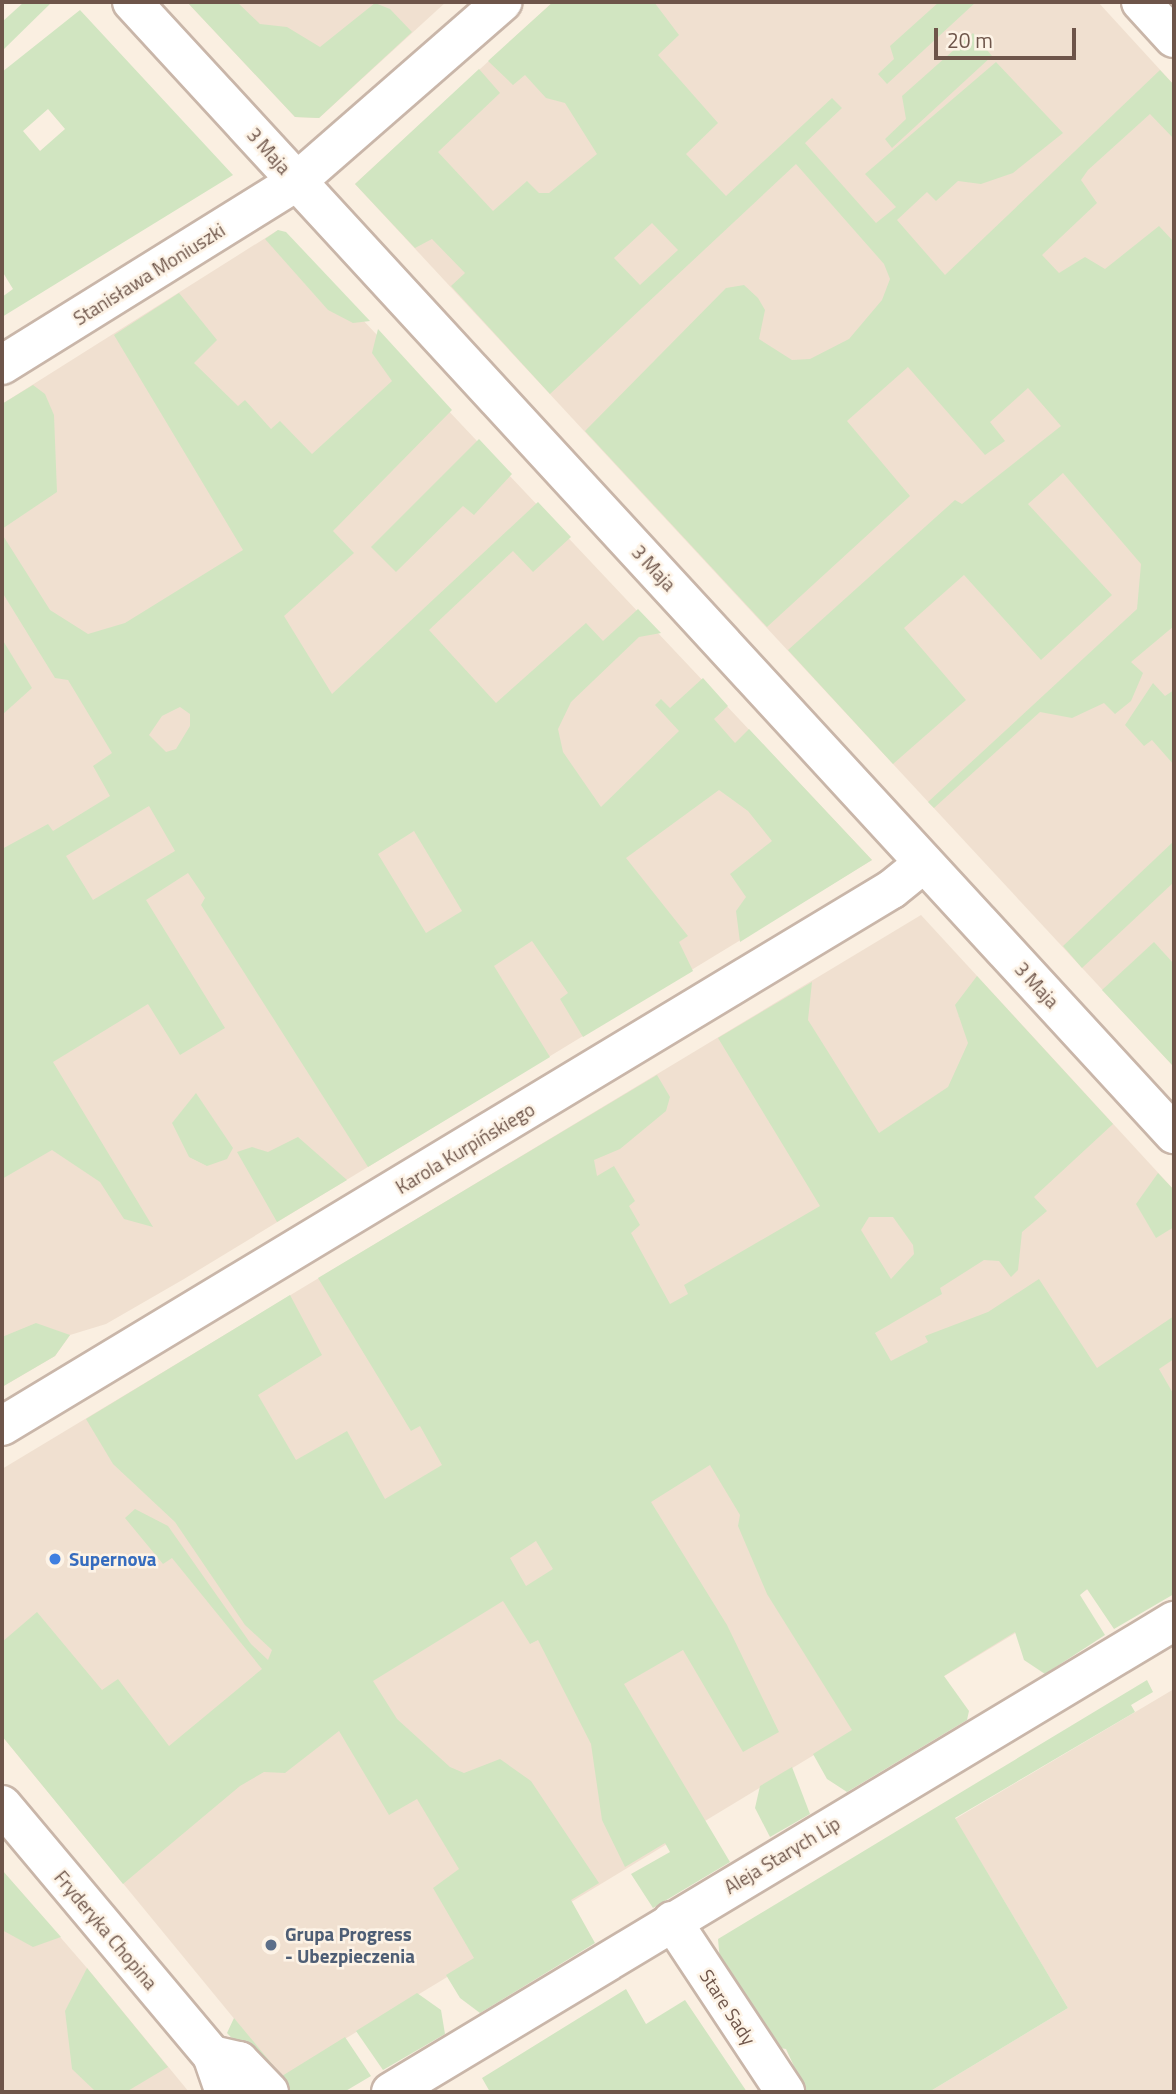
<!DOCTYPE html>
<html>
<head>
<meta charset="utf-8">
<style>
  body { margin:0 }
  #map { position:relative; width:1176px; height:2094px; overflow:hidden; background:#faefe1; font-family:"Titillium Web",sans-serif }
  div>[style] { position:absolute }
  .residential>* { inset:0; background:#f0e0d0 }
  .green>* { inset:0; background:#d1e5c1 }
  .roads { filter:drop-shadow(2px 0 #c9b6a9) drop-shadow(-2px 0 #c9b6a9) drop-shadow(0 2px #c9b6a9) drop-shadow(0 -2px #c9b6a9) }
  .minor>* { height:38px; margin:-19px; padding:0 19px; transform-origin:19px; border-radius:19px; background:#fff }
  .dots>* { width:19px; height:19px; translate:-50% -50%; box-sizing:border-box; border:4px solid #fdf3e6; border-radius:50% }
  span { translate:-50% -50%; white-space:nowrap; text-align:center; line-height:1.15; -webkit-text-stroke:5px #fdf3e6; paint-order:stroke }
  .street-label { font-size:19px; color:#6e554a }
  .shop-label { font-size:19px; color:#366cbe; font-weight:700 }
  .left { translate:0 -50%; text-align:left }
  .service-label { font-size:19px; color:#4e5e75; font-weight:700 }
  .frame { position:absolute; inset:0; border:4px solid #6e554a; pointer-events:none }
  .scale { position:absolute; left:934px; top:28px; width:142px; height:32px; box-sizing:border-box; border:4px solid #6e554a; border-top:0; padding-left:9px; font-size:21px; line-height:24px; white-space:nowrap; color:#6e554a; -webkit-text-stroke:5px #fdf3e6; paint-order:stroke }
</style>
</head>
<body>
<div id="map">
  <div class="residential">
    <div style="clip-path:polygon(187px 2px,446px 2px,319px 118px,295px 117px)"></div>
    <div style="clip-path:polygon(553px 2px,1098px 2px,1174px 85px,1174px 1067px,355px 184px)"></div>
    <div style="clip-path:polygon(278px 230px,872px 860px,184px 1279px,106px 1324px,70px 1335px,55px 1356px,2px 1387px,2px 404px)"></div>
    <div style="clip-path:polygon(921px 915px,1174px 1190px,1174px 1537px,282px 2077px,2px 1736px,2px 1469px)"></div>
    <div style="clip-path:polygon(1174px 1689px,1174px 2092px,929px 2092px,1068px 2008px,955px 1819px)"></div>
    <div style="clip-path:polygon(2px 1870px,87px 1968px,189px 2092px,2px 2092px)"></div>
  </div>
  <div class="green">
    <div style="clip-path:polygon(24px 2px,52px 2px,2px 51px,2px 22px)"></div>
    <div style="clip-path:polygon(187px 2px,237px 2px,260px 24px,287px 27px,320px 47px,375px 3px,390px 9px,412px 32px,319px 118px,295px 117px)"></div>
    <div style="clip-path:polygon(evenodd,553px 2px,654px 2px,679px 35px,658px 55px,718px 123px,686px 154px,726px 196px,832px 98px,842px 108px,805px 143px,876px 223px,896px 207px,865px 174px,996px 62px,1063px 133px,1013px 173px,981px 184px,958px 181px,936px 201px,927px 192px,897px 220px,945px 275px,1160px 70px,1174px 85px,1174px 139px,1150px 114px,1088px 170px,1081px 180px,1097px 203px,1042px 255px,1059px 273px,1085px 257px,1105px 269px,1159px 226px,1174px 242px,1174px 626px,1131px 662px,1143px 673px,1131px 701px,1115px 714px,1104px 703px,1072px 718px,1040px 712px,934px 808px,928px 802px,1137px 609px,1141px 564px,1063px 473px,1028px 504px,1112px 595px,1041px 660px,964px 575px,904px 628px,966px 700px,893px 764px,788px 650px,955px 500px,962px 504px,1061px 426px,1028px 388px,990px 422px,1005px 441px,985px 455px,908px 367px,847px 421px,910px 496px,767px 627px,585px 431px,726px 288px,744px 285px,758px 298px,765px 310px,759px 339px,792px 360px,810px 359px,849px 339px,882px 300px,890px 279px,884px 264px,796px 164px,550px 394px,451px 286px,465px 273px,432px 239px,415px 248px,355px 184px,479px 69px,500px 93px,438px 152px,493px 211px,527px 181px,539px 193px,549px 193px,597px 154px,565px 103px,546px 98px,525px 75px,513px 85px,488px 61px,553px 2px,652px 223px,678px 250px,640px 285px,614px 258px,652px 223px)"></div>
    <div style="clip-path:polygon(939px 2px,976px 2px,887px 84px,878px 74px,894px 59px,890px 46px)"></div>
    <div style="clip-path:polygon(evenodd,80px 10px,233px 175px,2px 317px,2px 297px,13px 289px,2px 271px,2px 72px,80px 10px,48px 109px,65px 129px,40px 151px,23px 131px,48px 109px)"></div>
    <div style="clip-path:polygon(973px 33px,992px 56px,892px 148px,885px 139px,906px 119px,902px 96px)"></div>
    <div style="clip-path:polygon(278px 230px,286px 232px,370px 321px,353px 323px,328px 310px,265px 239px)"></div>
    <div style="clip-path:polygon(evenodd,179px 293px,217px 340px,194px 363px,238px 406px,245px 400px,271px 429px,280px 421px,312px 454px,392px 381px,372px 353px,378px 329px,452px 410px,333px 531px,354px 553px,284px 616px,332px 694px,538px 502px,571px 537px,533px 572px,513px 551px,429px 630px,496px 703px,586px 623px,603px 641px,638px 609px,661px 633px,639px 637px,571px 702px,558px 729px,563px 752px,601px 807px,679px 731px,655px 705px,661px 699px,670px 708px,703px 678px,728px 706px,714px 719px,735px 743px,749px 729px,872px 860px,740px 942px,736px 911px,746px 897px,730px 874px,772px 841px,748px 811px,719px 790px,626px 858px,688px 936px,679px 942px,693px 971px,583px 1037px,560px 999px,568px 993px,532px 941px,494px 966px,550px 1057px,368px 1167px,201px 905px,205px 898px,188px 873px,146px 900px,225px 1028px,180px 1055px,148px 1004px,53px 1062px,153px 1227px,124px 1219px,100px 1182px,52px 1150px,2px 1179px,2px 849px,48px 824px,53px 831px,110px 796px,93px 766px,112px 753px,68px 680px,55px 678px,2px 592px,2px 534px,50px 610px,88px 634px,125px 623px,243px 550px,114px 335px,179px 293px,180px 707px,190px 714px,190px 726px,176px 749px,166px 752px,149px 735px,162px 716px,180px 707px,179px 293px,149px 806px,175px 851px,93px 900px,66px 856px,149px 806px,179px 293px,414px 831px,462px 911px,426px 933px,378px 854px,414px 831px)"></div>
    <div style="clip-path:polygon(33px 385px,45px 394px,54px 415px,57px 492px,2px 529px,2px 404px)"></div>
    <div style="clip-path:polygon(479px 439px,512px 474px,474px 515px,463px 506px,396px 572px,371px 547px)"></div>
    <div style="clip-path:polygon(2px 639px,32px 688px,2px 715px)"></div>
    <div style="clip-path:polygon(1153px 683px,1165px 696px,1174px 690px,1174px 765px,1152px 740px,1144px 746px,1125px 725px)"></div>
    <div style="clip-path:polygon(1174px 841px,1174px 882px,1082px 968px,1063px 946px)"></div>
    <div style="clip-path:polygon(1154px 942px,1174px 964px,1174px 1067px,1102px 990px)"></div>
    <div style="clip-path:polygon(evenodd,977px 976px,1113px 1124px,1034px 1197px,1047px 1211px,1022px 1232px,1018px 1270px,1011px 1277px,999px 1261px,984px 1260px,940px 1288px,942px 1294px,875px 1333px,891px 1361px,928px 1342px,925px 1336px,988px 1312px,1039px 1279px,1097px 1368px,1174px 1316px,1174px 1359px,1159px 1369px,1174px 1395px,1174px 1594px,1114px 1629px,1087px 1589px,1080px 1595px,1105px 1635px,1045px 1674px,1024px 1660px,1015px 1632px,963px 1664px,944px 1676px,969px 1711px,967px 1720px,847px 1792px,827px 1779px,813px 1754px,852px 1730px,767px 1594px,738px 1526px,740px 1515px,710px 1465px,651px 1502px,727px 1625px,779px 1732px,743px 1752px,683px 1650px,624px 1684px,730px 1862px,653px 1908px,631px 1874px,670px 1852px,665px 1843px,625px 1867px,602px 1820px,591px 1744px,538px 1640px,530px 1644px,503px 1601px,373px 1681px,397px 1719px,450px 1767px,464px 1773px,500px 1759px,531px 1781px,599px 1883px,571px 1900px,595px 1943px,480px 2013px,460px 1998px,446px 1975px,474px 1958px,433px 1888px,459px 1869px,417px 1799px,389px 1815px,339px 1731px,285px 1773px,264px 1772px,240px 1786px,123px 1884px,2px 1736px,2px 1642px,37px 1612px,102px 1690px,118px 1679px,169px 1746px,262px 1669px,172px 1558px,163px 1564px,125px 1518px,135px 1509px,168px 1526px,251px 1644px,268px 1660px,272px 1650px,245px 1625px,175px 1522px,113px 1464px,86px 1419px,290px 1295px,322px 1355px,258px 1395px,296px 1460px,347px 1431px,385px 1499px,442px 1465px,420px 1426px,411px 1431px,318px 1278px,657px 1075px,670px 1097px,666px 1111px,620px 1149px,594px 1160px,597px 1176px,614px 1166px,635px 1201px,629px 1206px,640px 1225px,631px 1233px,670px 1304px,688px 1294px,684px 1285px,820px 1206px,718px 1038px,812px 982px,808px 1020px,879px 1133px,948px 1087px,968px 1043px,955px 1005px,977px 976px,869px 1217px,893px 1217px,913px 1245px,914px 1254px,891px 1279px,861px 1230px,869px 1217px,977px 976px,536px 1541px,553px 1569px,526px 1586px,510px 1558px,536px 1541px)"></div>
    <div style="clip-path:polygon(196px 1093px,233px 1148px,227px 1159px,207px 1166px,189px 1157px,172px 1123px)"></div>
    <div style="clip-path:polygon(298px 1137px,347px 1180px,277px 1222px,237px 1152px,252px 1147px,268px 1152px)"></div>
    <div style="clip-path:polygon(1158px 1173px,1174px 1190px,1174px 1227px,1156px 1238px,1136px 1204px)"></div>
    <div style="clip-path:polygon(36px 1323px,70px 1335px,55px 1356px,2px 1387px,2px 1337px)"></div>
    <div style="clip-path:polygon(1147px 1680px,1153px 1692px,1131px 1705px,1135px 1712px,955px 1818px,1068px 2008px,929px 2092px,806px 2092px,786px 2049px,775px 2047px,720px 1961px,718px 1939px)"></div>
    <div style="clip-path:polygon(792px 1767px,810px 1814px,770px 1837px,755px 1808px,760px 1786px)"></div>
    <div style="clip-path:polygon(2px 1870px,61px 1937px,33px 1947px,2px 1930px)"></div>
    <div style="clip-path:polygon(87px 1968px,168px 2067px,126px 2092px,95px 2091px,72px 2069px,65px 2011px)"></div>
    <div style="clip-path:polygon(626px 1989px,646px 2024px,685px 2000px,747px 2092px,490px 2092px,482px 2078px)"></div>
    <div style="clip-path:polygon(417px 1993px,441px 2010px,445px 2034px,383px 2070px,356px 2031px)"></div>
    <div style="clip-path:polygon(234px 2018px,282px 2076px,345px 2037px,371px 2076px,344px 2092px,283px 2092px,227px 2033px)"></div>
  </div>
  <div class="roads">
    <div class="minor">
      <div style="left:132px;top:2px;width:1539px;rotate:47.37deg"></div>
      <div style="left:1141px;top:2px;width:49px;rotate:47.5deg"></div>
      <div style="left:2px;top:365px;width:346px;rotate:-31.9deg"></div>
      <div style="left:296px;top:182px;width:274px;rotate:-41.1deg"></div>
      <div style="left:2px;top:1426px;width:1039px;rotate:-31.11deg"></div>
      <div style="left:892px;top:889px;width:41px;rotate:-39.1deg"></div>
      <div style="left:2px;top:1805px;width:326px;rotate:50deg"></div>
      <div style="left:212px;top:2055px;width:39px;rotate:71deg"></div>
      <div style="left:672px;top:1921px;width:205px;rotate:56.5deg"></div>
      <div style="left:212px;top:2055px;width:28px;rotate:13deg"></div>
      <div style="left:239px;top:2061px;width:43px;rotate:45.9deg"></div>
      <div style="left:391px;top:2092px;width:914px;rotate:-31.03deg"></div>
    </div>
  </div>
  <div class="dots">
    <div style="left:55px;top:1559px;background:#3f7fe0"></div>
    <div style="left:271px;top:1945px;background:#5c6f8a"></div>
  </div>
  <div class="street-label">
    <span style="left:269px;top:151px;rotate:48deg">3 Maja</span>
    <span style="left:149px;top:274px;rotate:-32deg">Stanisława Moniuszki</span>
    <span style="left:654px;top:568px;rotate:47deg">3 Maja</span>
    <span style="left:1037px;top:985px;rotate:47deg">3 Maja</span>
    <span style="left:465px;top:1148px;rotate:-31deg">Karola Kurpińskiego</span>
    <span style="left:782px;top:1855px;rotate:-31deg">Aleja Starych Lip</span>
    <span style="left:106px;top:1930px;rotate:50deg">Fryderyka Chopina</span>
    <span style="left:728px;top:2007px;rotate:57deg">Stare Sady</span>
  </div>
  <div class="shop-label">
    <span class="left" style="left:69px;top:1559px">Supernova</span>
  </div>
  <div class="service-label">
    <span class="left" style="left:285px;top:1945px">Grupa Progress<br>- Ubezpieczenia</span>
  </div>
  <div class="frame"></div>
  <div class="scale">20 m</div>
</div>
</body>
</html>
